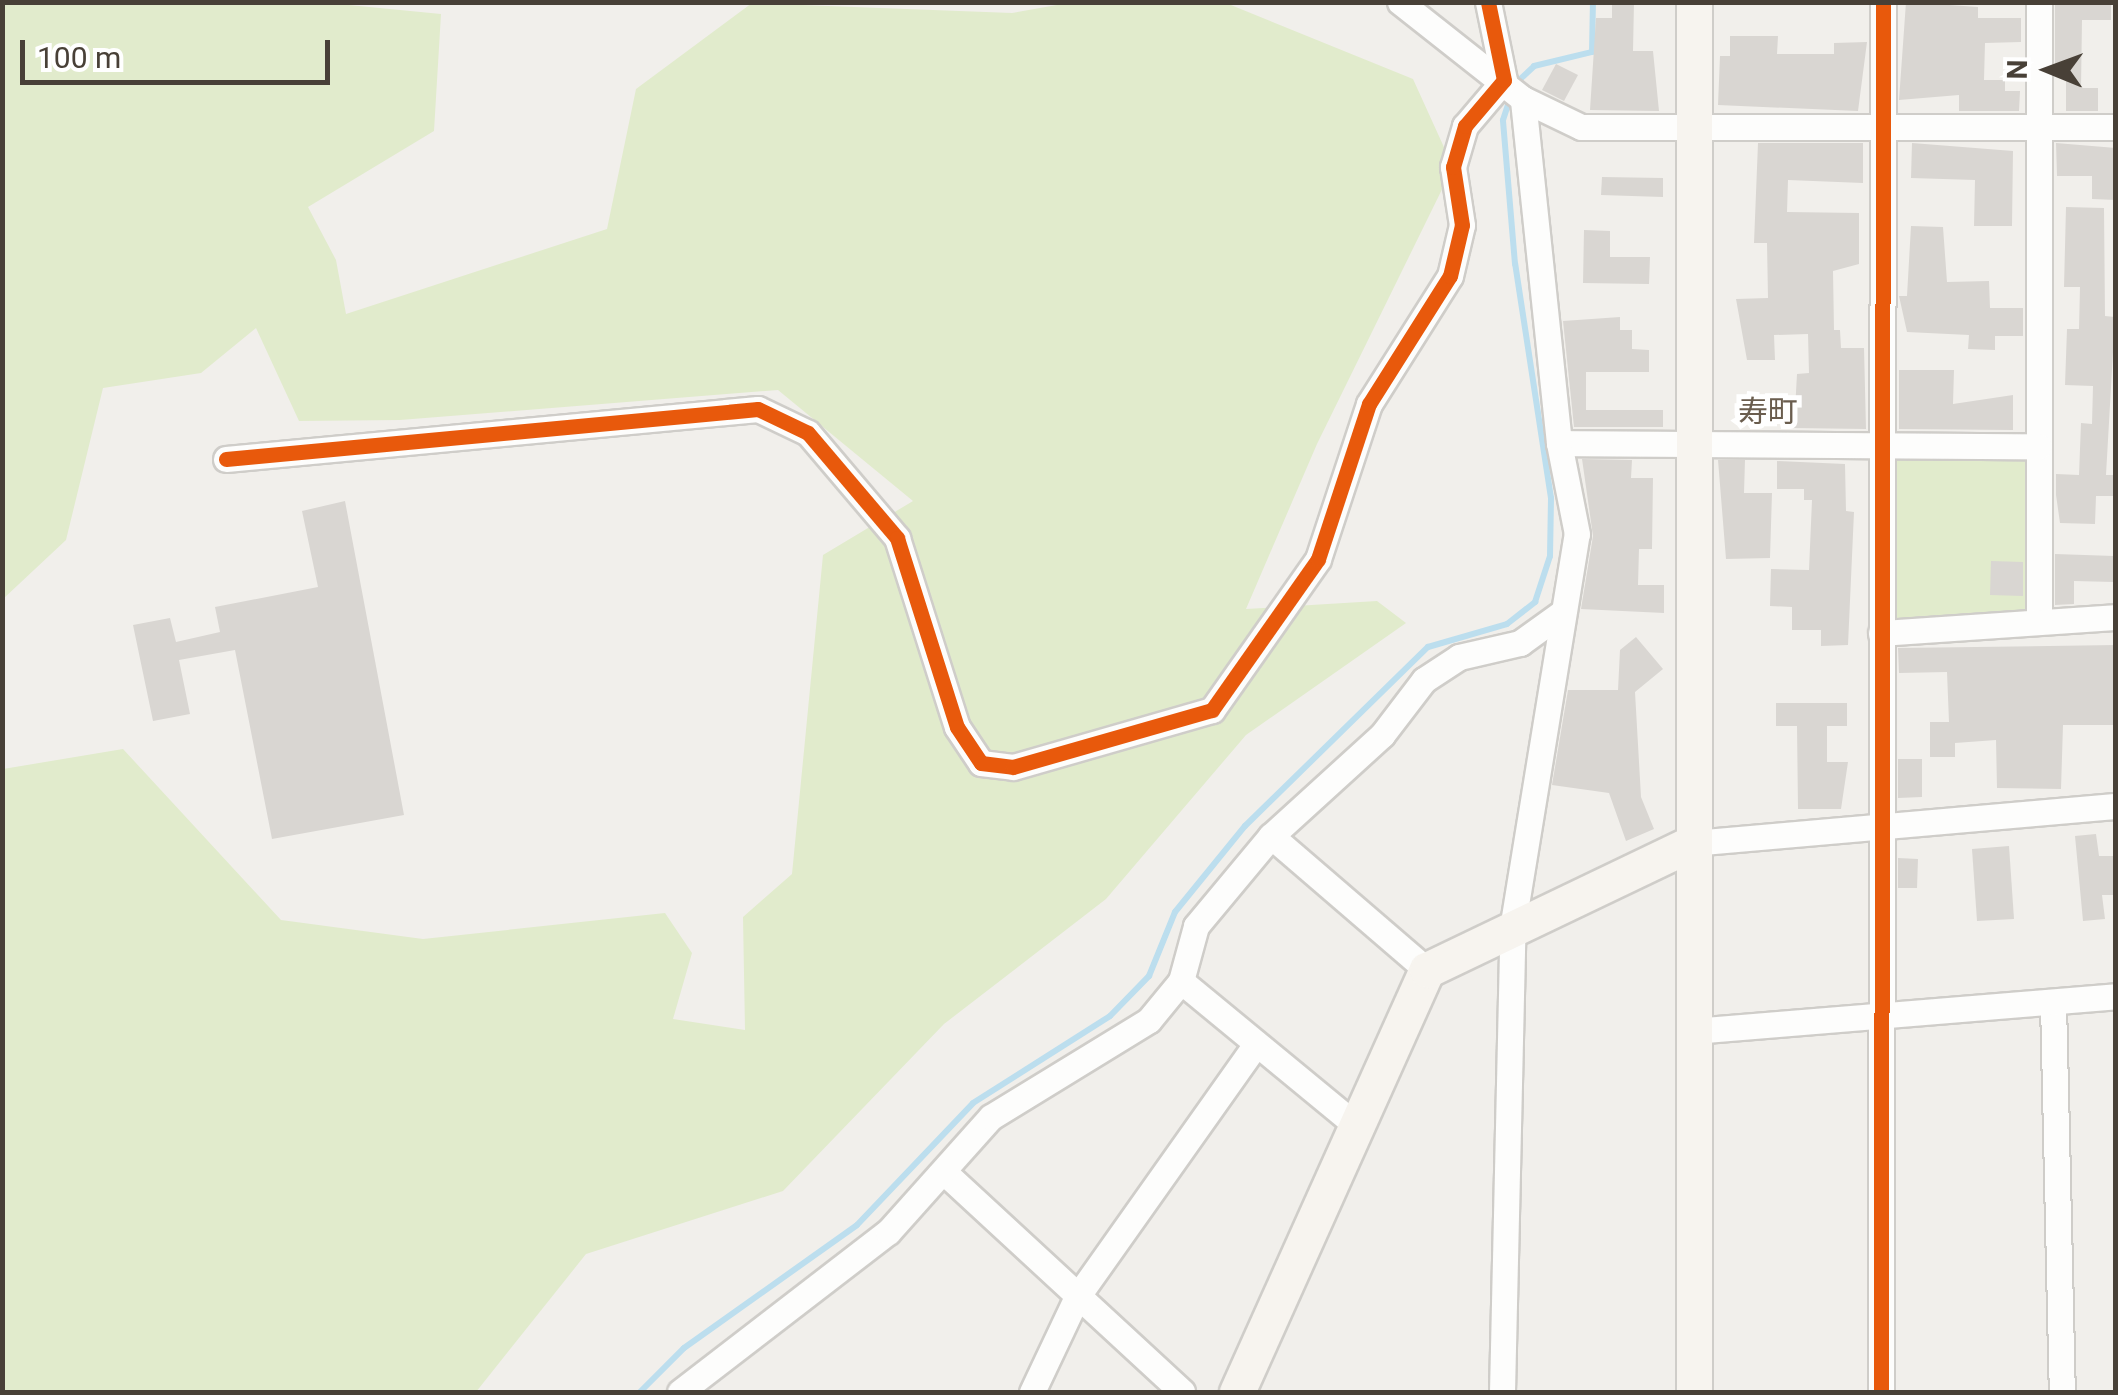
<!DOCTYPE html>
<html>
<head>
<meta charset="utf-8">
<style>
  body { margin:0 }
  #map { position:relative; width:2118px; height:1395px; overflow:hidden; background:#f1efeb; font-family:Roboto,"Noto Sans JP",sans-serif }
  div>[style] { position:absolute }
  .green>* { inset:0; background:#e1ebcc }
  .stream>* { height:6px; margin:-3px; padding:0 3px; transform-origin:3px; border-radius:3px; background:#bcdeee }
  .building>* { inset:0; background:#d9d6d2 }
  .roads { filter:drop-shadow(2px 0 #cfcdc9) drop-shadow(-2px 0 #cfcdc9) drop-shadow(0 2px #cfcdc9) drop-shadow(0 -2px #cfcdc9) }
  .street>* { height:25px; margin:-12.5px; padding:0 12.5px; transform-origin:12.5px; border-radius:12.5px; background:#fdfdfc }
  .secondary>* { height:35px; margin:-17.5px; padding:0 17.5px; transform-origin:17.5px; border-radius:17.5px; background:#f7f4ef }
  .cycleway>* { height:15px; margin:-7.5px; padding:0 7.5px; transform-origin:7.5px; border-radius:7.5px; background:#e8590c }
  span { translate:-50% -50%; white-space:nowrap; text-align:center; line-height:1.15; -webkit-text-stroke:10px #fff; paint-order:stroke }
  .quarter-label { font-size:30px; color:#6a5d4e }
  .frame { position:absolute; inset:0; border:5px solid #484037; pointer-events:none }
  .north { position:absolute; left:1998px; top:20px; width:100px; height:100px; -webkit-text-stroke:8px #fff; paint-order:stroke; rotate:271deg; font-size:28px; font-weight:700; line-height:40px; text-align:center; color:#484037 }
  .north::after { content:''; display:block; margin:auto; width:35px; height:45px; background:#484037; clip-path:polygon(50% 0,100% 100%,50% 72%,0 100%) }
  .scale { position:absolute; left:20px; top:40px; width:310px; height:45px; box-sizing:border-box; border:5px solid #484037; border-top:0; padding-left:12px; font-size:30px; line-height:35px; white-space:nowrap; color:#484037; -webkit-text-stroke:8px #fff; paint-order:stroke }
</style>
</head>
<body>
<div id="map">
  <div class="green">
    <div style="clip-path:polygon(318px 2px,441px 14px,434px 131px,308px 207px,336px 260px,346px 314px,607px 229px,636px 89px,752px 3px,1012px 13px,1068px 3px,1226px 3px,1413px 79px,1453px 167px,1317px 444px,1246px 609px,1377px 601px,1406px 623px,1246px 735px,1106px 899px,944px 1024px,783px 1191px,586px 1254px,476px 1392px,3px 1392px,3px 769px,123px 749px,281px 920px,423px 939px,665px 913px,692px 953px,673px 1019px,745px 1030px,743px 917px,792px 874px,823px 555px,913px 501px,778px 390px,400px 420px,299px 421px,256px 328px,201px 373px,103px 388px,66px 540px,3px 599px,3px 3px)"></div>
    <div style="clip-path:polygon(2022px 454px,2029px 462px,2027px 610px,1900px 624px,1889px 617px,1889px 464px,1898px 456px)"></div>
  </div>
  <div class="stream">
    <div style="left:1515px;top:84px;width:26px;rotate:-43deg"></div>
    <div style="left:1534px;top:66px;width:60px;rotate:-13.6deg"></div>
    <div style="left:1592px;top:52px;width:50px;rotate:-88.9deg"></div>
    <div style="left:640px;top:1392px;width:62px;rotate:-45deg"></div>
    <div style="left:684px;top:1348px;width:212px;rotate:-35.4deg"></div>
    <div style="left:857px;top:1225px;width:168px;rotate:-46.4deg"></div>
    <div style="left:973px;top:1103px;width:162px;rotate:-32.4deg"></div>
    <div style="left:1110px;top:1016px;width:56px;rotate:-45.7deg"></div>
    <div style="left:1149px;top:976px;width:69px;rotate:-67.9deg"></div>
    <div style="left:1175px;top:912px;width:111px;rotate:-50.9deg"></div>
    <div style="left:1245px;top:826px;width:256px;rotate:-44.4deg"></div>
    <div style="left:1428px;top:647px;width:82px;rotate:-16.2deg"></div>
    <div style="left:1507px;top:624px;width:36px;rotate:-38deg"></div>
    <div style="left:1535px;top:602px;width:48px;rotate:-71.9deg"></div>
    <div style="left:1550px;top:556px;width:58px;rotate:-89deg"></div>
    <div style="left:1551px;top:498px;width:237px;rotate:-98.7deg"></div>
    <div style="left:1515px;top:264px;width:144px;rotate:-94.8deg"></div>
    <div style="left:1503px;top:120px;width:25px;rotate:-72deg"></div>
  </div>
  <div class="building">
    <div style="clip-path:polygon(1612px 2px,1634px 2px,1633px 51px,1653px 51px,1659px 111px,1590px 110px,1596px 18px,1612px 18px)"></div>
    <div style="clip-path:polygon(1906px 2px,1978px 7px,1978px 18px,2021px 18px,2021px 42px,1985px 43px,1984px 80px,2005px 80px,2005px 91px,2020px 91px,2019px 111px,1959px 111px,1959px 95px,1899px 100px)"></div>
    <div style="clip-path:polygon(2055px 2px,2111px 2px,2111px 20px,2082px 20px,2081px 88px,2098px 88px,2098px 111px,2066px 111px,2066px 66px,2055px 66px)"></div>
    <div style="clip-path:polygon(1730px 36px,1778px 36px,1777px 54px,1834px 54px,1834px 43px,1867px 42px,1858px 111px,1718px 105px,1720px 56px,1730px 56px)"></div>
    <div style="clip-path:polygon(1556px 64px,1578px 75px,1564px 101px,1542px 90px)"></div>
    <div style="clip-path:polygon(1758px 143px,1863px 143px,1863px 183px,1788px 180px,1787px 212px,1859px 213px,1859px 264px,1833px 271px,1834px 330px,1840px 330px,1841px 348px,1864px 348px,1866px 429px,1794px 428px,1797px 374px,1809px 373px,1808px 334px,1774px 335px,1775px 360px,1747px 360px,1736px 299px,1768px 298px,1767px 243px,1754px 243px)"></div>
    <div style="clip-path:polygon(1912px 143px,2013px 151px,2012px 226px,1974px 226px,1975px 180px,1911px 178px)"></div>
    <div style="clip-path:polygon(2056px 143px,2116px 148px,2116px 200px,2092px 199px,2092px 176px,2057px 176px)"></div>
    <div style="clip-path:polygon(1602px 177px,1663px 178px,1663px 197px,1601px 195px)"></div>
    <div style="clip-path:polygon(2066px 207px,2104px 208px,2105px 316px,2115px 317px,2106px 475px,2116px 475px,2116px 496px,2096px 496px,2095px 524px,2060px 523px,2056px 495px,2056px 474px,2079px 475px,2081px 423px,2092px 424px,2093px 386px,2065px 385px,2067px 329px,2079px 329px,2080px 287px,2064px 287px)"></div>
    <div style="clip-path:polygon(1911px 226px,1943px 227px,1947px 282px,1989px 281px,1990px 308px,2023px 308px,2023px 336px,1995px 336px,1995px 350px,1968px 349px,1969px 335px,1907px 332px,1899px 296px,1907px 296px)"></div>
    <div style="clip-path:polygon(1584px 230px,1610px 231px,1610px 257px,1650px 257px,1649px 284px,1583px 283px)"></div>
    <div style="clip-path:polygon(1620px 317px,1620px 330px,1632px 330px,1632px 349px,1649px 350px,1649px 372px,1586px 372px,1586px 410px,1663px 410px,1663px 427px,1574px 427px,1563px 321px)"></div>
    <div style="clip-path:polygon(1899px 370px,1954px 370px,1953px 404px,2013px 395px,2013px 430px,1899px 429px)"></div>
    <div style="clip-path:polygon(1582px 459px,1632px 460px,1631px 478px,1653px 478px,1652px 549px,1639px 549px,1638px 585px,1664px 585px,1664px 613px,1581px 609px,1593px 536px)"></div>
    <div style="clip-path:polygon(1718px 460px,1745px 460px,1744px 493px,1772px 493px,1770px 558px,1726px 559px)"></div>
    <div style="clip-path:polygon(1777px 461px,1845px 464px,1846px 511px,1854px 512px,1848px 645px,1821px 646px,1821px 630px,1792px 630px,1792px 607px,1770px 606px,1771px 569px,1809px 570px,1812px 500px,1804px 500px,1804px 489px,1777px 489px)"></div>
    <div style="clip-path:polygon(345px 501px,404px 815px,272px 839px,235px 650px,179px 660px,190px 714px,153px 721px,133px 625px,170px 618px,176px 642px,220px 632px,215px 607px,318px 587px,302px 511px)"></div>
    <div style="clip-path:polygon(2055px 554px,2114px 556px,2114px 582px,2074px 581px,2074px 604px,2055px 605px)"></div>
    <div style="clip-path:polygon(1991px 561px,2023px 562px,2023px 596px,1990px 595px)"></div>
    <div style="clip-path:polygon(1636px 637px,1663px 669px,1635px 692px,1641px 797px,1654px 829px,1626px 841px,1609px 793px,1552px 785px,1568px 690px,1618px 690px,1620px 650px)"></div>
    <div style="clip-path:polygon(2116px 645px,2116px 725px,2063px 725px,2061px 789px,1997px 788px,1996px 740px,1955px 743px,1955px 757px,1930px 757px,1930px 722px,1949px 722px,1947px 672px,1899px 673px,1898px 648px)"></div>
    <div style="clip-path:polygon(1776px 703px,1847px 703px,1847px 726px,1827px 726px,1827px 762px,1848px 762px,1841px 809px,1798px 809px,1797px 726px,1776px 726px)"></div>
    <div style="clip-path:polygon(1898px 759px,1922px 759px,1922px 797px,1898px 798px)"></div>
    <div style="clip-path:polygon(2096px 834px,2099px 856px,2116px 856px,2116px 895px,2102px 895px,2105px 919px,2083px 921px,2075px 836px)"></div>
    <div style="clip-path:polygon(2009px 846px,2014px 919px,1977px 921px,1972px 849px)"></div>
    <div style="clip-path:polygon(1898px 858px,1918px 859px,1917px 888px,1898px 888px)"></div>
  </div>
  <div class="roads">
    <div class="street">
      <div style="left:1400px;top:2px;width:157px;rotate:38.3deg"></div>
      <div style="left:1523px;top:99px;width:64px;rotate:25.8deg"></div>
      <div style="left:1581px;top:127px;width:535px"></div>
      <div style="left:2039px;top:2px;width:619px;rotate:90deg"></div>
      <div style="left:1559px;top:443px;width:480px;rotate:0.4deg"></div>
      <div style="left:226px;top:459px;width:534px;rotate:-5.37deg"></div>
      <div style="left:758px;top:409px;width:55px;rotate:25.6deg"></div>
      <div style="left:808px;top:433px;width:138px;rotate:49.7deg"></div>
      <div style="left:897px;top:538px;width:198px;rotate:72.4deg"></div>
      <div style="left:957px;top:727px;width:43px;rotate:56.3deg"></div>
      <div style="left:981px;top:763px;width:32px;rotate:7deg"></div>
      <div style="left:1013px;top:767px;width:207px;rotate:-16deg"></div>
      <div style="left:1212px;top:710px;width:184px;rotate:-54.9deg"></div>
      <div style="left:1318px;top:559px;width:163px;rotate:-71.8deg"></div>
      <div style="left:1369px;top:404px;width:151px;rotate:-57.7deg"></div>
      <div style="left:1450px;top:276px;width:52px;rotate:-76.8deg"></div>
      <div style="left:1462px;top:225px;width:59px;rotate:-98.8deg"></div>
      <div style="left:1453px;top:167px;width:43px;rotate:-73.7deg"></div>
      <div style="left:1465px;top:126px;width:60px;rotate:-49.7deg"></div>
      <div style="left:1504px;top:80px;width:80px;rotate:-101.6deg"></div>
      <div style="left:1881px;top:633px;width:236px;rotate:-3.9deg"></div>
      <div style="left:1271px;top:836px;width:206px;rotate:40.7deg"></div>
      <div style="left:1692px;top:843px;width:426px;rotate:-5deg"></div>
      <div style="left:1181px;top:981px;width:229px;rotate:39.5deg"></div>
      <div style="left:2053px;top:1002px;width:390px;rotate:88.7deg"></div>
      <div style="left:1693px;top:1031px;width:424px;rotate:-4.7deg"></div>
      <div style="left:944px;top:1172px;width:324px;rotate:42.7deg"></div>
      <div style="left:680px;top:1392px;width:262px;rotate:-37.6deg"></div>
      <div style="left:888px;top:1232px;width:154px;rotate:-48.2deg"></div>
      <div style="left:991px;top:1117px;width:185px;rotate:-31.5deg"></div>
      <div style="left:1149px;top:1020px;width:50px;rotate:-50.6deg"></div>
      <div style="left:1181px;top:981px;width:57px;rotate:-74.7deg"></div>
      <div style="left:1196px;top:926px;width:117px;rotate:-50.2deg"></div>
      <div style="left:1271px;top:836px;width:150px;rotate:-42.3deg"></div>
      <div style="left:1382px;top:735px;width:69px;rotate:-52.6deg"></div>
      <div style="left:1424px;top:680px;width:42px;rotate:-33.3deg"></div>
      <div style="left:1459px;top:657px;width:63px;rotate:-12.9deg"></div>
      <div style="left:1520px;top:643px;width:49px;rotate:-35.9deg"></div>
      <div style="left:1032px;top:1392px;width:105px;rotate:-64.7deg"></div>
      <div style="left:1077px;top:1297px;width:306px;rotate:-54.7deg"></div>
      <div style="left:1502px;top:1392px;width:469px;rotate:-88.7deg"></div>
      <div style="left:1513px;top:923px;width:394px;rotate:-80.7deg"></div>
      <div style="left:1577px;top:534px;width:93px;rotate:-101.2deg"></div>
      <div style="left:1559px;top:443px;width:346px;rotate:-96deg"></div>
      <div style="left:1881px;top:1392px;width:1390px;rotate:-89.92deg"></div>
    </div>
    <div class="secondary">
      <div style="left:1237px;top:1392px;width:463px;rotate:-65.8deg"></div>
      <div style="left:1427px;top:970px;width:294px;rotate:-25.6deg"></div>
      <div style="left:1694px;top:1392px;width:1390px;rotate:-90deg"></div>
    </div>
  </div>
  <div class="cycleway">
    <div style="left:226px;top:459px;width:534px;rotate:-5.37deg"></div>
    <div style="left:758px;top:409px;width:55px;rotate:25.6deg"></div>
    <div style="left:808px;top:433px;width:138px;rotate:49.7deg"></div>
    <div style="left:897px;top:538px;width:198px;rotate:72.4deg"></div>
    <div style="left:957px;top:727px;width:43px;rotate:56.3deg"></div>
    <div style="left:981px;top:763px;width:32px;rotate:7deg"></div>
    <div style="left:1013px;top:767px;width:207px;rotate:-16deg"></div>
    <div style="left:1212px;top:710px;width:184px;rotate:-54.9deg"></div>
    <div style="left:1318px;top:559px;width:163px;rotate:-71.8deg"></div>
    <div style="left:1369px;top:404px;width:151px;rotate:-57.7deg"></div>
    <div style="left:1450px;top:276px;width:52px;rotate:-76.8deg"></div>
    <div style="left:1462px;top:225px;width:59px;rotate:-98.8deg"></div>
    <div style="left:1453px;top:167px;width:43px;rotate:-73.7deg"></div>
    <div style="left:1465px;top:126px;width:60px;rotate:-49.7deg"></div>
    <div style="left:1504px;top:80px;width:80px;rotate:-101.6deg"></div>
    <div style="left:1881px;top:1392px;width:1390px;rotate:-89.92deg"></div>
  </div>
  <div class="quarter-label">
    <span style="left:1768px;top:412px">寿町</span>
  </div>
  <div class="frame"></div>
  <div class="north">N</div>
  <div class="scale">100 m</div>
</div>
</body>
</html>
